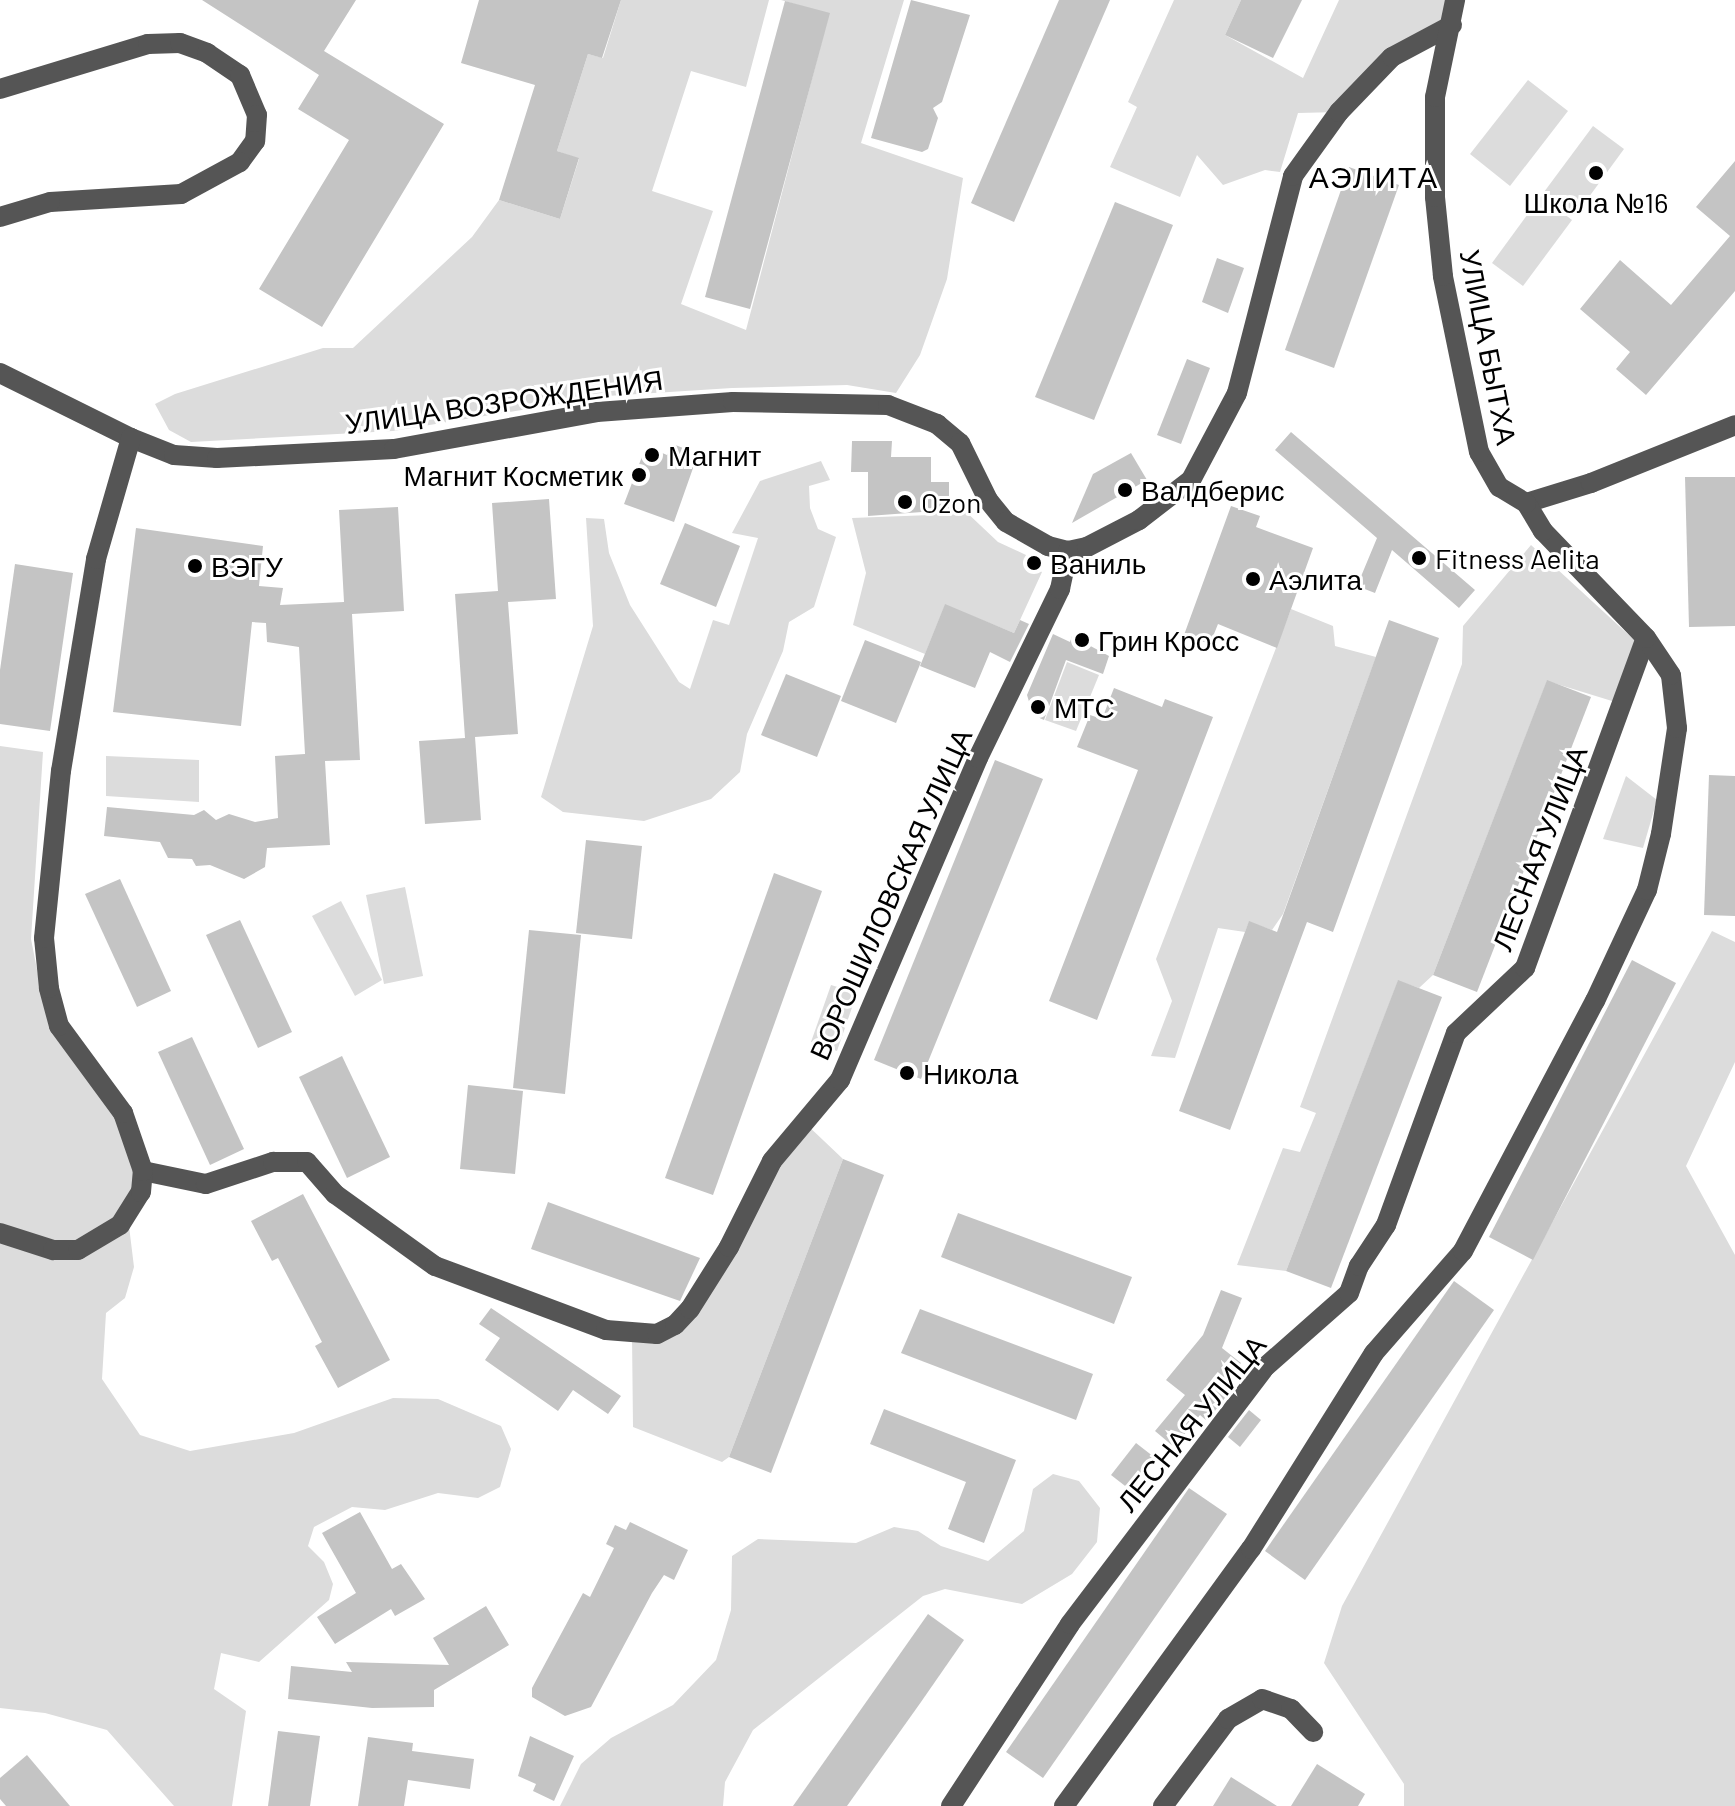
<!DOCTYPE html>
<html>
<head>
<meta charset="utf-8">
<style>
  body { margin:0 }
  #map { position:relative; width:1735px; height:1806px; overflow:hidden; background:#fff; font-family:Barlow,sans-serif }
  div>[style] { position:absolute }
  .green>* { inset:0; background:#dcdcdc }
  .building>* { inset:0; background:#c4c4c4 }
  .minor>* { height:20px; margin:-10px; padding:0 10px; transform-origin:10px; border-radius:10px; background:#555 }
  .dots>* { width:22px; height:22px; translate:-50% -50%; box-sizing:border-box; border:4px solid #fff; border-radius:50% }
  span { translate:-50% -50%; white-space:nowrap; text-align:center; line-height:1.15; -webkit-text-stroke:6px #fff; paint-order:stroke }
  .poi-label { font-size:28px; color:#000 }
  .left { translate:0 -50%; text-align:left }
  .right { translate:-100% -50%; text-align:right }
  .street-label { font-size:28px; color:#000 }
  .neighbourhood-label { font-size:30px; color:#000; letter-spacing:2px }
</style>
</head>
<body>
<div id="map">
  <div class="green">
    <div style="clip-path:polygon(621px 0,769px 0,746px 87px,691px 71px,652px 191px,713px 211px,681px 304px,746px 330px,829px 14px,781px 0,904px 0,861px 143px,963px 178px,947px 279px,920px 355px,896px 393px,847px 385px,732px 388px,607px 396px,393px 431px,191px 442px,169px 430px,155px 404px,175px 394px,323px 348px,353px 348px,472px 237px,499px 200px,560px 219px,579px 159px,557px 151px,588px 54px,603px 58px)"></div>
    <div style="clip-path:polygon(1174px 0,1241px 0,1225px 35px,1303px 78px,1339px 0,1455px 0,1452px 25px,1424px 38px,1339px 112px,1298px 113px,1280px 172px,1265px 170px,1223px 185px,1197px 155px,1180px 197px,1110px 167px,1137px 107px,1128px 102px)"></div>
    <div style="clip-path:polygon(1528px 80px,1568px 111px,1510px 186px,1470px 154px)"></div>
    <div style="clip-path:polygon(1593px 126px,1624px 149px,1575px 216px,1544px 192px)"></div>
    <div style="clip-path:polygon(1541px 196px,1572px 220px,1523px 286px,1492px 263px)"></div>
    <div style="clip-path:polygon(821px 461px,830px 480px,809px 486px,810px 508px,818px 529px,836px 537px,814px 607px,789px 622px,783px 651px,747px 734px,740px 772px,711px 799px,644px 821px,563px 812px,541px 797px,593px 626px,586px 518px,604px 519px,609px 553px,630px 605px,679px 682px,690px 689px,713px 620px,729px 625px,758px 538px,732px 533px,760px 481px)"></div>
    <div style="clip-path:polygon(962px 508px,998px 542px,1026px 555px,1023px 564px,1042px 572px,1014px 633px,945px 605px,925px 654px,853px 625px,866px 573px,852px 518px,931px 515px,935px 510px)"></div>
    <div style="clip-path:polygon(1531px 545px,1643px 648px,1625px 705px,1547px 681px,1433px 975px,1419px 988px,1398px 981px,1286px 1271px,1237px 1265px,1283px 1148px,1300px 1152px,1316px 1113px,1300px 1107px,1462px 664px,1463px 626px)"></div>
    <div style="clip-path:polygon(1291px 609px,1333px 626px,1335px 646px,1376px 657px,1283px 914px,1272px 930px,1249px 922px,1245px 932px,1218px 928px,1175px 1058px,1151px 1056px,1172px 1001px,1156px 959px)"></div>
    <div style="clip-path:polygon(1067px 662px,1099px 675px,1076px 731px,1045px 720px)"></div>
    <div style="clip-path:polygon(0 746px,43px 752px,31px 939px,42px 995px,99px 1084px,149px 1183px,129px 1226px,134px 1267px,125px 1298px,106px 1313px,102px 1379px,140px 1435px,190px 1451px,294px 1433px,393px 1398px,438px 1399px,501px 1426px,511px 1449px,500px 1487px,478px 1498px,438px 1493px,385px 1510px,352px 1507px,314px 1527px,308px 1546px,324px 1562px,333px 1584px,329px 1600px,259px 1662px,221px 1653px,214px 1689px,246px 1711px,232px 1806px,174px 1806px,107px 1730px,45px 1713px,0 1708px)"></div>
    <div style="clip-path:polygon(106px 756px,199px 760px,199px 802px,106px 796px)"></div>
    <div style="clip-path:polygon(1626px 776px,1657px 800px,1643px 848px,1603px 839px)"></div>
    <div style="clip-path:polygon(405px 887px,423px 976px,384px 984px,366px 895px)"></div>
    <div style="clip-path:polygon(341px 901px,382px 980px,355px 996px,312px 916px)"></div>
    <div style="clip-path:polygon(1712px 931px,1735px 942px,1735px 1062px,1686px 1166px,1735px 1255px,1735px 1806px,1404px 1806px,1404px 1784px,1324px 1663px,1342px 1606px)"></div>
    <div style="clip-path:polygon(831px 985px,857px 993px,837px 1051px,811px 1042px)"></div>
    <div style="clip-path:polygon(804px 1122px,843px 1159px,729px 1457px,722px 1462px,633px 1427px,632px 1335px,675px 1325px)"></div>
    <div style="clip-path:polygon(1053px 1474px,1079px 1481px,1100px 1508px,1097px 1542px,1072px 1574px,1022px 1604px,945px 1589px,923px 1596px,753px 1730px,725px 1782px,723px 1806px,560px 1806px,581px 1764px,611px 1738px,673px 1705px,716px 1660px,731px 1610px,732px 1556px,758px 1539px,856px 1543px,894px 1527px,918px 1531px,941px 1546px,988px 1561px,1024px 1531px,1033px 1489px)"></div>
  </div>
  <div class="building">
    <div style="clip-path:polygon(202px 0,356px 0,324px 51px,444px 124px,322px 327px,259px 289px,349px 140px,298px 109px,319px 75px)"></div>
    <div style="clip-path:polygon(479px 0,621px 0,602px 58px,588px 54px,557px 151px,579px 158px,560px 219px,499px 200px,535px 85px,461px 63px)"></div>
    <div style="clip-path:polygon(911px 0,970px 15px,942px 102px,933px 108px,938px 118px,928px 149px,922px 152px,871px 138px)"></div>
    <div style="clip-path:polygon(1059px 0,1110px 0,1014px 222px,971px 203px)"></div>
    <div style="clip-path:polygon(1241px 0,1302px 0,1273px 58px,1225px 35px)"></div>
    <div style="clip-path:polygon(785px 1px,830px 13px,750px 309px,705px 297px)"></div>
    <div style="clip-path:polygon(1735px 161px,1735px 291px,1646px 395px,1616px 369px,1630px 352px,1580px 309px,1620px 260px,1671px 305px,1730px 236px,1696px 207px)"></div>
    <div style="clip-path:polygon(1349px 167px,1399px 185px,1334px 368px,1285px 350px)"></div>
    <div style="clip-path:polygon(1115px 202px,1173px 225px,1094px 420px,1035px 397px)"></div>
    <div style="clip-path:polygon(1217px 258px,1244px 268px,1228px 313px,1202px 302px)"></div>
    <div style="clip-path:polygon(1187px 359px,1210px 368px,1181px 444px,1157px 435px)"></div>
    <div style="clip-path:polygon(1291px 432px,1475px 590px,1459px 608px,1392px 550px,1375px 593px,1357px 586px,1377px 538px,1275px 450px)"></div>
    <div style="clip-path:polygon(852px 441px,892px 441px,891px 457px,931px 457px,931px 482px,949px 482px,949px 510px,868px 516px,868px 472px,851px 472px)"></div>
    <div style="clip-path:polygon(673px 444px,698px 454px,674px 522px,624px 504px,646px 446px,667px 455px)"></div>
    <div style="clip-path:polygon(1131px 453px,1147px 480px,1072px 523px,1093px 474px)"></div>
    <div style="clip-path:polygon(1685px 477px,1735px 477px,1735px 626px,1689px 627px)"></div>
    <div style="clip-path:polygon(549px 499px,556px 599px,508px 602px,518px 734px,475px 737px,481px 820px,425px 824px,419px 741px,465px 738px,455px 594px,498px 591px,492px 503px)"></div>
    <div style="clip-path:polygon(1231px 506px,1260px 516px,1256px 527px,1313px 548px,1277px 648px,1218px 624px,1210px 644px,1184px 635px)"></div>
    <div style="clip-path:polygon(398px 507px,404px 611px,352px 614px,360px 760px,325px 761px,330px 845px,267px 848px,265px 867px,244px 879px,210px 865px,196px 866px,192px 859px,168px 858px,160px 842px,104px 836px,107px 807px,194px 815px,204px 810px,216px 820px,229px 814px,255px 822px,278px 818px,275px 756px,305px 754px,299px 647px,267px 642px,266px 623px,252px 622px,241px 726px,113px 712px,136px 528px,263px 546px,259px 586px,283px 588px,280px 605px,344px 602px,339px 510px)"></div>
    <div style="clip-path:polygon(685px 523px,740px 546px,716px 607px,660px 584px)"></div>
    <div style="clip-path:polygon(15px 564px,73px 573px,50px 731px,0 724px,0 670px)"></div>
    <div style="clip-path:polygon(945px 604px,1014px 633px,1020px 620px,1029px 624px,1010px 662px,990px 652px,975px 688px,920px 666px)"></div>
    <div style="clip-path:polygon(1389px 620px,1439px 638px,1333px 932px,1307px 922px,1230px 1130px,1179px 1111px,1249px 921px,1277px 932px)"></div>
    <div style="clip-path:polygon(1053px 634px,1070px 642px,1072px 636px,1109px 656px,1103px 674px,1066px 660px,1044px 720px,1033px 715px,1027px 695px)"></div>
    <div style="clip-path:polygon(865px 640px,921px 662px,896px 723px,841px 701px)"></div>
    <div style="clip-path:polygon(786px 674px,841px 696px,817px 757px,761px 735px)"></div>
    <div style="clip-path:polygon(1547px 680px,1591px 697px,1477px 992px,1433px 975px)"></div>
    <div style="clip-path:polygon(1114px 688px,1162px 707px,1165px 699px,1213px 717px,1097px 1020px,1049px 1001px,1138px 770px,1077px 747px,1090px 715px,1102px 719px)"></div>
    <div style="clip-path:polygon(995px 760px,1043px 779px,921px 1079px,874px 1060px)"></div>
    <div style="clip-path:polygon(1709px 775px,1735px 776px,1735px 916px,1704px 915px)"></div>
    <div style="clip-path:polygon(586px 840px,642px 846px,632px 939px,576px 933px)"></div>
    <div style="clip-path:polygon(774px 873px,822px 891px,713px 1195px,665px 1178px)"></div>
    <div style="clip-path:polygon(120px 879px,171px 991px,137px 1007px,85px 894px)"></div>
    <div style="clip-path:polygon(240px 920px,292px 1032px,258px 1048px,206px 935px)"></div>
    <div style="clip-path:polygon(529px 930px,581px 935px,565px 1094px,513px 1088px)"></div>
    <div style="clip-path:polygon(1632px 960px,1676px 983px,1533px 1260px,1489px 1237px)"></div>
    <div style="clip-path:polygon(1398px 980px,1442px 997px,1331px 1288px,1286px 1271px)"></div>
    <div style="clip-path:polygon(192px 1037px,244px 1149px,210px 1165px,158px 1052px)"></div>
    <div style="clip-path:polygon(342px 1056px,390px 1157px,347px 1178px,299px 1077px)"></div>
    <div style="clip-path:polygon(468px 1085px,523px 1091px,515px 1174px,460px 1169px)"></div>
    <div style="clip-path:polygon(843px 1159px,884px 1175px,771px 1473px,729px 1457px)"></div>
    <div style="clip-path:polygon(303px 1194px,390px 1360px,338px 1388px,315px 1346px,322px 1342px,278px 1258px,272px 1261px,251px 1221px)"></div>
    <div style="clip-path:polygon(548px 1202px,700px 1258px,680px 1301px,531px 1249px)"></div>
    <div style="clip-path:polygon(958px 1213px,1132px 1277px,1114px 1324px,941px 1257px)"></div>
    <div style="clip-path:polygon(1454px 1281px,1494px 1310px,1305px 1580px,1265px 1551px)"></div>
    <div style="clip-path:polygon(1221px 1290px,1242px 1298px,1222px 1348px,1241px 1363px,1221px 1388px,1228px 1394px,1207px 1421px,1200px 1415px,1174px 1447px,1155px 1431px,1185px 1395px,1166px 1380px,1203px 1335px)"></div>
    <div style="clip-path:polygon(491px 1308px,621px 1396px,608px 1414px,573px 1390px,558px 1411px,485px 1360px,500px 1338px,479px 1324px)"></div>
    <div style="clip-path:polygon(920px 1309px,1093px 1374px,1076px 1420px,901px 1353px)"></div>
    <div style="clip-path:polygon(884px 1409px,1016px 1460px,984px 1543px,948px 1529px,966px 1482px,870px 1444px)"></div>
    <div style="clip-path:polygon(1249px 1410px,1261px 1420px,1240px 1447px,1228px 1437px)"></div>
    <div style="clip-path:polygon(1136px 1443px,1154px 1457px,1129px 1489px,1111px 1475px)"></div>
    <div style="clip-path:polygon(1189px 1488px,1227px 1514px,1043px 1778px,1006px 1752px)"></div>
    <div style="clip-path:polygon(360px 1512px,392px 1569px,401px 1564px,425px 1599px,395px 1616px,391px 1609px,335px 1644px,317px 1617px,356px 1593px,322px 1533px)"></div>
    <div style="clip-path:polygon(630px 1522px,688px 1550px,674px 1580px,664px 1575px,652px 1593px,591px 1707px,565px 1716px,532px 1697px,532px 1688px,583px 1593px,590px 1597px,614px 1548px,606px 1544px,615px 1525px,626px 1530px)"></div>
    <div style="clip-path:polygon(486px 1606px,509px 1645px,434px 1690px,434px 1707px,372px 1708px,288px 1699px,291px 1666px,352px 1672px,346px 1662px,449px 1665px,433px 1638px)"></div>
    <div style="clip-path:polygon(928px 1614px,964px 1640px,921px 1702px,847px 1806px,793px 1806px)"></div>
    <div style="clip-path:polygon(278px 1731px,320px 1736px,310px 1806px,268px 1806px)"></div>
    <div style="clip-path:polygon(530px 1736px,574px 1756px,554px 1801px,533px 1791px,536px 1784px,518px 1776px)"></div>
    <div style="clip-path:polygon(368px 1737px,413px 1743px,412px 1751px,474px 1759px,470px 1789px,408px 1780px,404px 1806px,358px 1806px)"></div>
    <div style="clip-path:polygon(27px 1755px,70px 1806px,6px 1806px,0 1799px,0 1778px)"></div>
    <div style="clip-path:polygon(1317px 1764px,1365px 1794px,1358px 1806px,1291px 1806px)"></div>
    <div style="clip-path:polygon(1231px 1777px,1277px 1806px,1213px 1806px)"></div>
  </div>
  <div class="minor">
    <div style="left:0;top:89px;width:155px;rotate:-16.9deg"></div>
    <div style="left:148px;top:44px;width:32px;rotate:-2deg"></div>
    <div style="left:180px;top:43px;width:29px;rotate:20deg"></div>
    <div style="left:207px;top:53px;width:40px;rotate:34deg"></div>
    <div style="left:240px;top:75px;width:43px;rotate:67deg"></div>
    <div style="left:257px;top:115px;width:26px;rotate:94deg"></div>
    <div style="left:255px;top:141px;width:26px;rotate:126deg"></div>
    <div style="left:240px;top:162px;width:67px;rotate:151.5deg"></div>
    <div style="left:181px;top:194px;width:131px;rotate:176.5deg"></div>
    <div style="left:50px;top:202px;width:52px;rotate:163.3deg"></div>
    <div style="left:0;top:373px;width:146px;rotate:26.4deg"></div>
    <div style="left:131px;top:438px;width:46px;rotate:21.6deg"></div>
    <div style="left:174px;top:455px;width:43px;rotate:4deg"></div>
    <div style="left:217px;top:458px;width:177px;rotate:-2.9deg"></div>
    <div style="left:394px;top:449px;width:206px;rotate:-10.3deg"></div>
    <div style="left:597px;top:412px;width:136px;rotate:-4.2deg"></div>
    <div style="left:733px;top:402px;width:155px;rotate:1.1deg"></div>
    <div style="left:888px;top:405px;width:53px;rotate:21.2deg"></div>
    <div style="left:937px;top:424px;width:30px;rotate:40deg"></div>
    <div style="left:960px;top:443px;width:64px;rotate:63.8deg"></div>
    <div style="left:988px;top:500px;width:28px;rotate:51deg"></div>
    <div style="left:1006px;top:522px;width:48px;rotate:29.7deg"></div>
    <div style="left:1048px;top:546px;width:21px;rotate:14deg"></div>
    <div style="left:1068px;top:551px;width:19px;rotate:-12deg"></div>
    <div style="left:1087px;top:547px;width:59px;rotate:-27.4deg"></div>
    <div style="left:1139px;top:520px;width:66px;rotate:-37.6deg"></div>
    <div style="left:1191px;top:480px;width:98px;rotate:-62.1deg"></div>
    <div style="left:1237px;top:393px;width:224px;rotate:-75.5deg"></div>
    <div style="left:1293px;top:176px;width:79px;rotate:-54.3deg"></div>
    <div style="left:1339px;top:112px;width:76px;rotate:-46.1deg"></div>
    <div style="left:1392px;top:57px;width:68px;rotate:-28.1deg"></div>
    <div style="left:1526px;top:503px;width:68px;rotate:-17.1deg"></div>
    <div style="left:1591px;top:483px;width:155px;rotate:-21.9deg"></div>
    <div style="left:143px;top:1171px;width:64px;rotate:11.7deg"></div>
    <div style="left:206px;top:1184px;width:71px;rotate:-18.2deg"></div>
    <div style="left:273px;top:1162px;width:34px"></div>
    <div style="left:307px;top:1162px;width:43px;rotate:48.8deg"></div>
    <div style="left:335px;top:1194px;width:123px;rotate:35.8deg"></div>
    <div style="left:435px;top:1266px;width:183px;rotate:20.5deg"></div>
    <div style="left:606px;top:1330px;width:51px;rotate:4.5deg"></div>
    <div style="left:657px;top:1334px;width:20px;rotate:-27deg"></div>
    <div style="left:675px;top:1325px;width:22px;rotate:-47deg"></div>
    <div style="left:690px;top:1309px;width:73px;rotate:-57.8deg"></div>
    <div style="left:729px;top:1247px;width:96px;rotate:-63.4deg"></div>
    <div style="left:772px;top:1161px;width:106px;rotate:-50deg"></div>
    <div style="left:840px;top:1080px;width:350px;rotate:-66.8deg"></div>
    <div style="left:978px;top:758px;width:188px;rotate:-64.1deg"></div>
    <div style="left:1060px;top:589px;width:39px;rotate:-78deg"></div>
    <div style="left:0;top:1233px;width:56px;rotate:17.8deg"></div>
    <div style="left:53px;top:1250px;width:25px"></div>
    <div style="left:78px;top:1250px;width:49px;rotate:-30.8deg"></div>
    <div style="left:120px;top:1225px;width:39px;rotate:-58deg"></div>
    <div style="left:141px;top:1192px;width:21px;rotate:-85deg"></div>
    <div style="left:143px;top:1171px;width:61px;rotate:-109deg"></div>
    <div style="left:123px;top:1113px;width:108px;rotate:-126.3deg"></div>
    <div style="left:59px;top:1026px;width:39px;rotate:-105deg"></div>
    <div style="left:49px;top:988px;width:50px;rotate:-95.7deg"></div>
    <div style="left:44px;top:938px;width:168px;rotate:-84.2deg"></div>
    <div style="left:61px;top:771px;width:215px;rotate:-80.6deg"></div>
    <div style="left:96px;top:559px;width:126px;rotate:-73.9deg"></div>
    <div style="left:951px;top:1806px;width:217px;rotate:-56.8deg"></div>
    <div style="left:1070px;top:1624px;width:321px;rotate:-52.8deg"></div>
    <div style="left:1264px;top:1368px;width:113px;rotate:-41.4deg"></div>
    <div style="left:1349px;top:1293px;width:29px;rotate:-70deg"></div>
    <div style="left:1359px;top:1266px;width:49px;rotate:-56.6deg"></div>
    <div style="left:1386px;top:1225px;width:204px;rotate:-70deg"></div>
    <div style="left:1456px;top:1033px;width:95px;rotate:-43.3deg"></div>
    <div style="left:1525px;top:968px;width:351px;rotate:-69.9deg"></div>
    <div style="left:1064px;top:1806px;width:318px;rotate:-54deg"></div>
    <div style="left:1251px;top:1549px;width:231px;rotate:-57.9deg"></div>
    <div style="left:1374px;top:1353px;width:135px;rotate:-48.9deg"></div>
    <div style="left:1463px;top:1251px;width:283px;rotate:-62.2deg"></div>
    <div style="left:1595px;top:1001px;width:123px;rotate:-64.9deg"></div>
    <div style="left:1647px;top:890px;width:58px;rotate:-76deg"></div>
    <div style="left:1661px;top:834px;width:107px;rotate:-81.4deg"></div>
    <div style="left:1677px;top:728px;width:53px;rotate:-96.5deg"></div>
    <div style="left:1671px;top:675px;width:45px;rotate:-124deg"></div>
    <div style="left:1646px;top:638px;width:149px;rotate:-133.9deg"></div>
    <div style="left:1543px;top:531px;width:33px;rotate:-121deg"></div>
    <div style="left:1526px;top:503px;width:31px;rotate:-149deg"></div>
    <div style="left:1499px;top:487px;width:40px;rotate:-119.7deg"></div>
    <div style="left:1479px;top:452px;width:180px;rotate:-101.6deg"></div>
    <div style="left:1443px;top:276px;width:79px;rotate:-95.8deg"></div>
    <div style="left:1435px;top:197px;width:100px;rotate:-90deg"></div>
    <div style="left:1435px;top:97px;width:99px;rotate:-78.3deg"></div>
    <div style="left:1163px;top:1806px;width:109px;rotate:-53.2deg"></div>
    <div style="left:1228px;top:1719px;width:39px;rotate:-30deg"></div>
    <div style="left:1262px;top:1699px;width:31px;rotate:19deg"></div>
    <div style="left:1291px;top:1709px;width:32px;rotate:46deg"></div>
  </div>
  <div class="dots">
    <div style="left:1596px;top:173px;background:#000"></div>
    <div style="left:652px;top:455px;background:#000"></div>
    <div style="left:639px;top:475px;background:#000"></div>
    <div style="left:1125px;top:490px;background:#000"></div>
    <div style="left:905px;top:502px;background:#000"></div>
    <div style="left:1419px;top:558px;background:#000"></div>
    <div style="left:1034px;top:563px;background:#000"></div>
    <div style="left:195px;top:566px;background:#000"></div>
    <div style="left:1253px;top:579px;background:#000"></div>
    <div style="left:1082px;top:640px;background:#000"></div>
    <div style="left:1038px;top:707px;background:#000"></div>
    <div style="left:907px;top:1073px;background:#000"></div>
  </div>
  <div class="poi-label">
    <span style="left:1596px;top:202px">Школа №16</span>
    <span class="left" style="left:668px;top:455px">Магнит</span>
    <span class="right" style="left:623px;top:475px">Магнит Косметик</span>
    <span class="left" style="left:1141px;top:490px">Валдберис</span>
    <span class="left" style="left:921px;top:502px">Ozon</span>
    <span class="left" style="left:1435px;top:558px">Fitness Aelita</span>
    <span class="left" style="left:1050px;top:563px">Ваниль</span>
    <span class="left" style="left:211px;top:566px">ВЭГУ</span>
    <span class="left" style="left:1269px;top:579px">Аэлита</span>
    <span class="left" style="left:1098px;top:640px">Грин Кросс</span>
    <span class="left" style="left:1054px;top:707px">МТС</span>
    <span class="left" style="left:923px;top:1073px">Никола</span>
  </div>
  <div class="street-label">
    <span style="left:1489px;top:347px;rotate:79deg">УЛИЦА БЫТХА</span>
    <span style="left:504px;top:401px;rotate:-8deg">УЛИЦА ВОЗРОЖДЕНИЯ</span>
    <span style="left:1539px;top:848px;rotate:-69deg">ЛЕСНАЯ УЛИЦА</span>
    <span style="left:890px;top:894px;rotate:-66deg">ВОРОШИЛОВСКАЯ УЛИЦА</span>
    <span style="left:1191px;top:1423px;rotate:-51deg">ЛЕСНАЯ УЛИЦА</span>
  </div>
  <div class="neighbourhood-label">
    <span style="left:1374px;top:176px">АЭЛИТА</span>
  </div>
</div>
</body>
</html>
